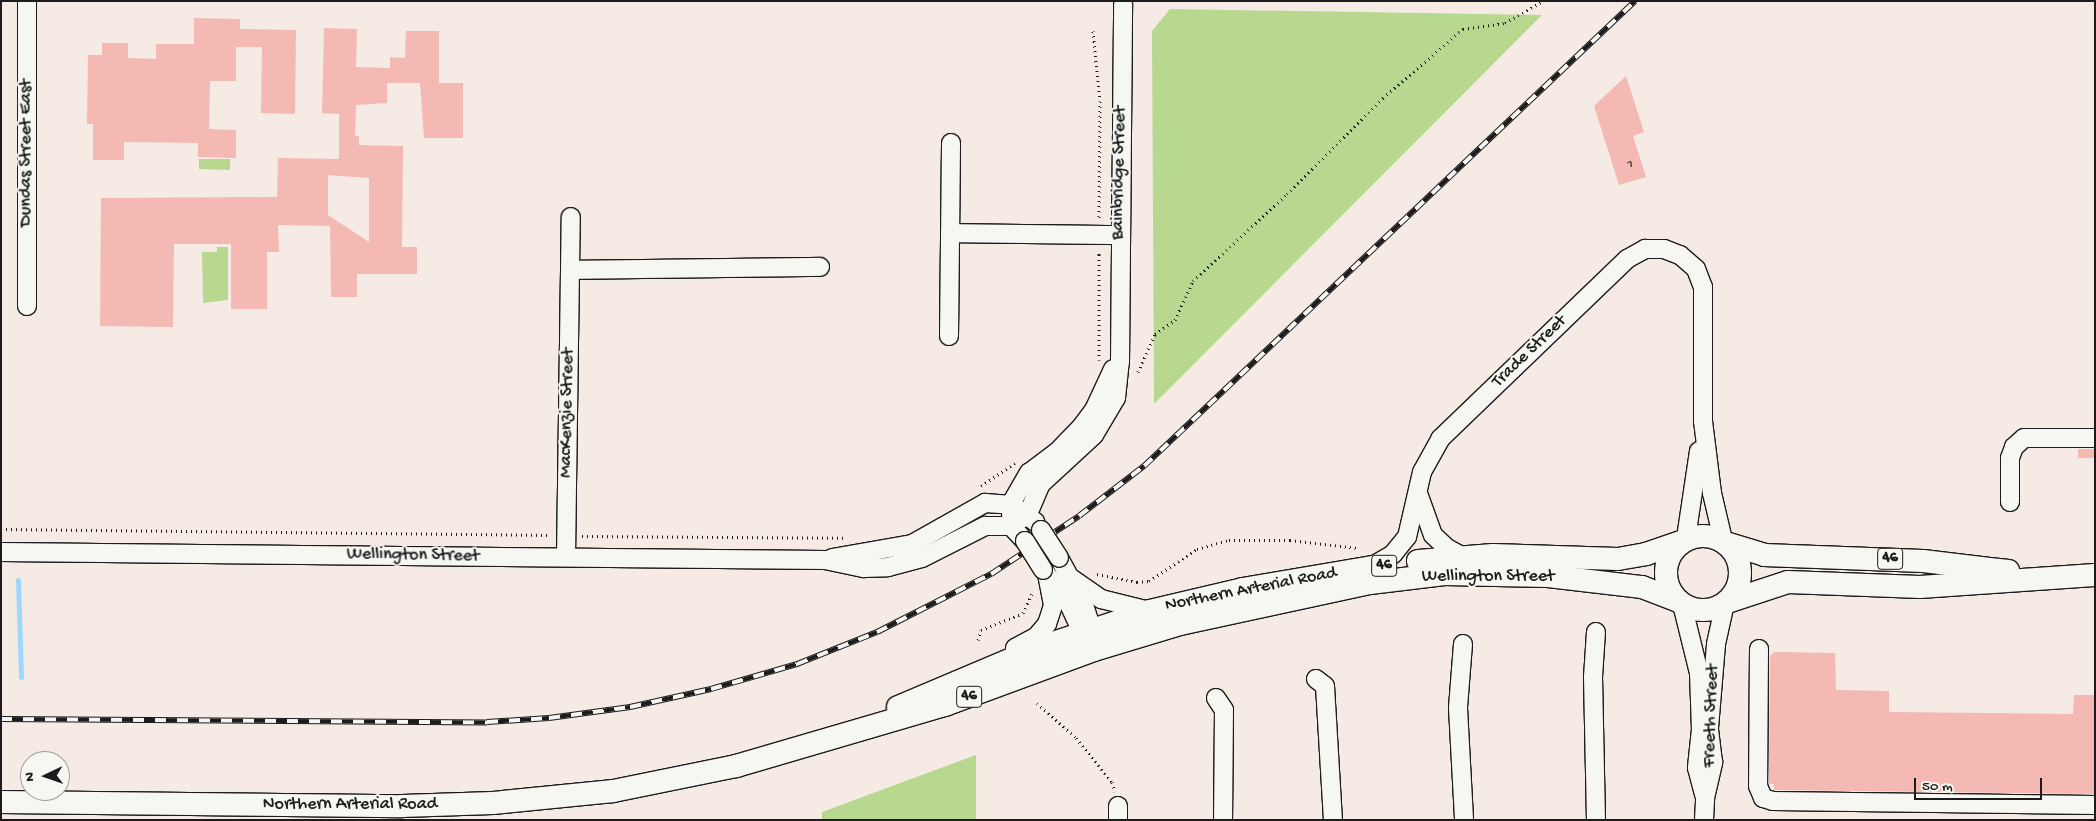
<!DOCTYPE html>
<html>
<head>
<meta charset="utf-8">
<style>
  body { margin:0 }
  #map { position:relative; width:2096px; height:821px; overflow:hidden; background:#f6eae5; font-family:"Gochi Hand",sans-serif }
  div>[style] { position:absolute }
  .green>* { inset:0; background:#b8d78f }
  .stream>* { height:5px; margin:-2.5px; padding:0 2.5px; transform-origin:2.5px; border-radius:2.5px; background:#9ed8fe }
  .building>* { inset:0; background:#f4b9b2 }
  .path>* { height:3px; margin-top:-1.5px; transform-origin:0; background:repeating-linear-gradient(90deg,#1c1c1c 0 1px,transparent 0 5px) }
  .roads { filter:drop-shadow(1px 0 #1c1c1c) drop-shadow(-1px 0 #1c1c1c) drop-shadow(0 1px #1c1c1c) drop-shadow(0 -1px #1c1c1c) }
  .minor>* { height:18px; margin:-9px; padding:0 9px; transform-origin:9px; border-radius:9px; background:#f6f6f2 }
  .major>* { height:22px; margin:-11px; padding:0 11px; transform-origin:11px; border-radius:11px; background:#f6f6f2 }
  .major>.ring { margin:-11px; padding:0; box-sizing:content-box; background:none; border:22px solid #f6f6f2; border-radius:50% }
  .rail>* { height:5.5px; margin-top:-2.75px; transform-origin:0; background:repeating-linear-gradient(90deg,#f6f6f2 0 11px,#1c1c1c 0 22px); box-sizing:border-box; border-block:1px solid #1c1c1c }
  .bridges { filter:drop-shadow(1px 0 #1c1c1c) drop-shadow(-1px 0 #1c1c1c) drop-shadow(0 1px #1c1c1c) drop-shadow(0 -1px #1c1c1c) }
  .minor-bridge>* { height:18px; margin:-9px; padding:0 9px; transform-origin:9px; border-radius:9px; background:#f6f6f2 }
  span { translate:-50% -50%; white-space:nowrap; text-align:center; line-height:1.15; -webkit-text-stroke:4px #f6f6f2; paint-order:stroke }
  .number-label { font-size:15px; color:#524342 }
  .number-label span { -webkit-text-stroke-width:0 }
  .shield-label span { padding:1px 4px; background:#f6f6f2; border:1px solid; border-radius:4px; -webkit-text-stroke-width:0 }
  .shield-label { font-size:16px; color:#1c1c1c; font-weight:700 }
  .street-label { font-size:18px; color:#1c1c1c }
  .frame { position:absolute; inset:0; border:2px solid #1c1c1c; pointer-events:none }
  .north { position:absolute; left:20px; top:751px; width:50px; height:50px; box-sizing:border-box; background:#f6f6f2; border:1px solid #9f9f9c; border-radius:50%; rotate:267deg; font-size:14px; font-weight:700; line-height:20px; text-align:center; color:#1c1c1c }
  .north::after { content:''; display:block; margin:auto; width:18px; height:22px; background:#1c1c1c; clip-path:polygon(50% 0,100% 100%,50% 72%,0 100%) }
  .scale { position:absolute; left:1914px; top:778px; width:128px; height:22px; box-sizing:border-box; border:2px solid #1c1c1c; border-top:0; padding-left:6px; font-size:15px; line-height:18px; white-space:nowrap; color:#1c1c1c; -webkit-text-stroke:4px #f6f6f2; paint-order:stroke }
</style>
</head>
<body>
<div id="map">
  <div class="green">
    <div style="clip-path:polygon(1170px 9px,1542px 15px,1154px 404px,1152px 31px)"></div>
    <div style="clip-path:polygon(199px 159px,230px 159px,230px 170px,199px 169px)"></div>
    <div style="clip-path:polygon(217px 247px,228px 247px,228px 300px,203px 303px,202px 252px,217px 252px)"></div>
    <div style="clip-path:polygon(976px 755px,976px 820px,822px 820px,822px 812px)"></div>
  </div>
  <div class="stream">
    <div style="left:18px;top:580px;width:97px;rotate:88.2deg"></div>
  </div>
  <div class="building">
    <div style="clip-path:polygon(194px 18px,240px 19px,240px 29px,296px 30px,295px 114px,261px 113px,262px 47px,236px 47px,236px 81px,210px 81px,209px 129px,236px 130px,236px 158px,198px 157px,198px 143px,124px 142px,124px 160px,93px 160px,93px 124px,87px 124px,88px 55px,102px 55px,102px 43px,128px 43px,128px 58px,156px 59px,156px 44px,194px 44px)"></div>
    <div style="clip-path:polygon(evenodd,324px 28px,357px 29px,356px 67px,390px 68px,390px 57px,405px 58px,406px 31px,439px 31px,439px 83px,463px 83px,463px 138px,424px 138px,420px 83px,387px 83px,387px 103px,356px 105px,355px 136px,359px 136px,359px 145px,403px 146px,402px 247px,417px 247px,417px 274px,357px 274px,357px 297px,331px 297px,330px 226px,278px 225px,279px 252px,267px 252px,267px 309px,231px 309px,231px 244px,174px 244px,173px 327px,100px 326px,101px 198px,277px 197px,278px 158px,339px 159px,339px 114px,322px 113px,324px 28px,328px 175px,369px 178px,369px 242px,328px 215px,328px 175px)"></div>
    <div style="clip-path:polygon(1626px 76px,1644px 132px,1633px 136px,1646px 177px,1619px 185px,1594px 106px)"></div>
    <div style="clip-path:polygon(2078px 449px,2095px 449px,2095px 458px,2078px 458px)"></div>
    <div style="clip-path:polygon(1774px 652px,1835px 653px,1836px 690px,1889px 691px,1889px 712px,2073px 714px,2074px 695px,2095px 695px,2095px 794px,1774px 790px,1774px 784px,1769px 784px,1769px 774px,1770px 656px)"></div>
  </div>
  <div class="path">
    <div style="left:1093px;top:31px;width:70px;rotate:84.3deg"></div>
    <div style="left:1100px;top:101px;width:119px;rotate:90.5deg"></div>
    <div style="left:1099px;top:360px;width:109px;rotate:-90deg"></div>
    <div style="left:1138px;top:372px;width:42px;rotate:-65.9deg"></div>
    <div style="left:1155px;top:334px;width:24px;rotate:-35deg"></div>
    <div style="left:1175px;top:320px;width:43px;rotate:-65.2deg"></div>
    <div style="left:1193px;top:281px;width:128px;rotate:-42.8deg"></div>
    <div style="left:1287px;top:194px;width:136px;rotate:-45deg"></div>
    <div style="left:1383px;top:98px;width:106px;rotate:-40.8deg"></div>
    <div style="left:1463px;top:29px;width:42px;rotate:-8.1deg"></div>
    <div style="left:1505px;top:23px;width:44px;rotate:-30.1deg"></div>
    <div style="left:981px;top:486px;width:41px;rotate:-34.1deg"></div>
    <div style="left:1px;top:529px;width:549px;rotate:0.63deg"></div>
    <div style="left:582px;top:536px;width:261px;rotate:0.4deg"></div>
    <div style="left:1097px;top:574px;width:41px;rotate:11.3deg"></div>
    <div style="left:1137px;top:582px;width:12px;rotate:-5deg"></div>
    <div style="left:1149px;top:581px;width:58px;rotate:-33.7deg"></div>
    <div style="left:1197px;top:549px;width:33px;rotate:-16deg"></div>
    <div style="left:1229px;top:540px;width:61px"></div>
    <div style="left:1290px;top:540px;width:68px;rotate:6.7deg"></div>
    <div style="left:978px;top:640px;width:10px;rotate:-73deg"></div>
    <div style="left:981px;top:630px;width:45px;rotate:-22deg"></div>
    <div style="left:1023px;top:613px;width:21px;rotate:-65deg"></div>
    <div style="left:1037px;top:703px;width:52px;rotate:41.9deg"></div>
    <div style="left:1076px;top:738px;width:57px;rotate:50.7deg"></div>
    <div style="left:1112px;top:782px;width:10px;rotate:73deg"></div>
  </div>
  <div class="roads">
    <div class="minor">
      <div style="left:950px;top:233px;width:169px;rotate:0.7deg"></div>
      <div style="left:570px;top:270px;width:250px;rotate:-0.7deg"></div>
      <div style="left:27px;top:306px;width:305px;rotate:-90deg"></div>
      <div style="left:949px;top:336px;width:193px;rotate:-89.4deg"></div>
      <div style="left:1419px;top:496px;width:41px;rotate:70.3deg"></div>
      <div style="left:1433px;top:535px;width:19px;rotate:43deg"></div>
      <div style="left:1447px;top:548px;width:18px;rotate:29deg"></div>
      <div style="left:2010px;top:502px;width:44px;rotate:-90deg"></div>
      <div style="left:2010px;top:458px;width:12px;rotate:-70deg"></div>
      <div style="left:2014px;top:447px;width:13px;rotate:-42deg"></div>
      <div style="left:2024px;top:438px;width:71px"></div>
      <div style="left:1011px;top:515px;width:13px;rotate:-86deg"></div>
      <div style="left:1012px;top:502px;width:34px;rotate:-60deg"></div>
      <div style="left:1029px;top:473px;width:34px;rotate:-37deg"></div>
      <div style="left:1056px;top:453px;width:37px;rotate:-46deg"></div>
      <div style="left:1082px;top:426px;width:20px;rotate:-53deg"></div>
      <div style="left:1094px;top:410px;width:45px;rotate:-65.1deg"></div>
      <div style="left:1011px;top:526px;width:21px;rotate:-35deg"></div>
      <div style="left:1028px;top:514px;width:33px;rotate:-67deg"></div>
      <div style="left:1041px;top:484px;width:72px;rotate:-42.8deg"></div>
      <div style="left:1094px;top:435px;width:43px;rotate:-59.3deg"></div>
      <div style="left:1116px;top:398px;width:36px;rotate:-84deg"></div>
      <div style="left:1120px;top:362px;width:358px;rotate:-89.5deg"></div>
      <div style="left:1686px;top:538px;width:88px;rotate:-81.5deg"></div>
      <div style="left:1px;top:552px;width:824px;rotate:0.56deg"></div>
      <div style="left:825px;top:560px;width:40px;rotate:12deg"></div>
      <div style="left:864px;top:568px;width:24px;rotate:-2deg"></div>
      <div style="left:888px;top:567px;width:35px;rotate:-15deg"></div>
      <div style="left:922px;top:558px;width:71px;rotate:-26.9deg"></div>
      <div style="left:985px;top:526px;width:26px"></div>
      <div style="left:1011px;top:526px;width:21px;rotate:47deg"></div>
      <div style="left:566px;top:557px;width:340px;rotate:-89.2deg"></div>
      <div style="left:832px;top:558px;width:81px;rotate:-9.9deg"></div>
      <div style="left:912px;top:544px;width:84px;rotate:-29.3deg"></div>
      <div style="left:985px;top:503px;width:27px;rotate:4deg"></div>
      <div style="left:1012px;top:505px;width:29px;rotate:36deg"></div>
      <div style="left:1059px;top:558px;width:50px;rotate:61.4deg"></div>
      <div style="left:1083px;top:602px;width:28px;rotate:72deg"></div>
      <div style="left:1369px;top:568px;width:28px;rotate:-30deg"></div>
      <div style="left:1393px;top:554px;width:22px;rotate:-51deg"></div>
      <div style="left:1407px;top:537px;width:67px;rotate:-77deg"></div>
      <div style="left:1422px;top:472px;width:38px;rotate:-61deg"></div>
      <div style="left:1440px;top:439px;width:260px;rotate:-43.9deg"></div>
      <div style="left:1627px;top:259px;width:21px;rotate:-29deg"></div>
      <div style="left:1645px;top:249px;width:19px"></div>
      <div style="left:1664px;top:249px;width:17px;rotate:21deg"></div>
      <div style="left:1680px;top:255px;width:21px;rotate:41deg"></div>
      <div style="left:1696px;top:269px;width:19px;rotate:69deg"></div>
      <div style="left:1703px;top:287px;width:134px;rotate:90deg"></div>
      <div style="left:1703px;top:421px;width:73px;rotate:82.9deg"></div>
      <div style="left:1712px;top:493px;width:48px;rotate:76.8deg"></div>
      <div style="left:1071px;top:578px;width:37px;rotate:35deg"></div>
      <div style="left:1101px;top:599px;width:50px;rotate:13.8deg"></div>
      <div style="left:1051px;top:579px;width:26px;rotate:53deg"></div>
      <div style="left:1067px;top:600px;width:35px;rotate:65deg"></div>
      <div style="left:1682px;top:604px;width:71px;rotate:76.2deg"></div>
      <div style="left:1699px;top:673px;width:56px;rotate:88deg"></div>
      <div style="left:1701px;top:729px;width:39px;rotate:96deg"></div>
      <div style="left:1697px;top:768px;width:28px;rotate:75deg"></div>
      <div style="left:1463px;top:644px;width:64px;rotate:94.5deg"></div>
      <div style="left:1458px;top:708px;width:112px;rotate:86.9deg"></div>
      <div style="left:1015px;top:648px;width:24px;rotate:-28deg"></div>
      <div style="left:1036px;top:637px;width:17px;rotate:-50deg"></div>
      <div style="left:1047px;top:624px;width:20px;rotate:-72deg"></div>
      <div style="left:1053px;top:605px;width:31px;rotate:-101deg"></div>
      <div style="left:1759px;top:649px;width:137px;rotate:90.4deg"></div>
      <div style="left:1758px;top:786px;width:13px;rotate:67deg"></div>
      <div style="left:1763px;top:798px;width:10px;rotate:17deg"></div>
      <div style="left:1773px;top:801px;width:322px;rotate:0.7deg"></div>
      <div style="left:1316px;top:679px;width:11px;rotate:38deg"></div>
      <div style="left:1325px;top:686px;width:134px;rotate:86.6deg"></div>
      <div style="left:1216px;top:698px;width:14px;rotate:56deg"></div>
      <div style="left:1224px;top:710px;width:110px;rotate:90.5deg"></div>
      <div style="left:1118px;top:820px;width:14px;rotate:-90deg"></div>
      <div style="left:1596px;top:820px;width:143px;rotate:-91.2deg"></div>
      <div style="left:1593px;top:677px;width:45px;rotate:-86.2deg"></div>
      <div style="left:1704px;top:820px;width:22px;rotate:-87deg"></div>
      <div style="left:1705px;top:798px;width:37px;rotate:-77deg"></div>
      <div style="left:1713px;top:762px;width:34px;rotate:-97deg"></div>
      <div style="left:1709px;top:728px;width:84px;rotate:-85.2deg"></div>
      <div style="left:1716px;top:644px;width:42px;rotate:-77.6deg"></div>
    </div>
    <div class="major">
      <div class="ring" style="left:1666px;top:536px;width:52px;height:52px"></div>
      <div style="left:1729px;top:544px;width:37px;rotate:17deg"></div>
      <div style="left:1764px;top:555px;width:159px;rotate:2.2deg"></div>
      <div style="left:1923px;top:561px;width:86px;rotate:6.7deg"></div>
      <div style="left:1418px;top:561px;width:75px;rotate:-4.6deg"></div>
      <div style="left:1493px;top:555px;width:125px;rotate:1.8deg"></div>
      <div style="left:1618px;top:559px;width:28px;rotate:-10deg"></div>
      <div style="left:1646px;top:554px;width:37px;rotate:-19deg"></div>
      <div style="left:1727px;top:602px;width:64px;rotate:-18.2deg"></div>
      <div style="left:1788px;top:582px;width:132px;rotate:2.2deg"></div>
      <div style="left:1920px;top:587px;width:175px;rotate:-3.9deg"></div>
      <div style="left:898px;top:707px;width:152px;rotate:-22.9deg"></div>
      <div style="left:1038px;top:648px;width:118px;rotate:-18.3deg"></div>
      <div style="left:1150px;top:611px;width:96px;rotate:-13.3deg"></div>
      <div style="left:1243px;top:589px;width:132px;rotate:-9.6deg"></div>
      <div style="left:1px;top:802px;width:401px;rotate:0.6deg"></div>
      <div style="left:402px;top:806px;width:91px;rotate:-1.9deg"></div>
      <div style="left:493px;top:803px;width:121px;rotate:-5.7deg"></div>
      <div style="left:613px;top:791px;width:126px;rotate:-11.5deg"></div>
      <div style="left:736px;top:766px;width:218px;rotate:-16.3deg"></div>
      <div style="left:945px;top:705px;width:159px;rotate:-20.3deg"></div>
      <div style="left:1094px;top:650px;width:90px;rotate:-16.8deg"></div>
      <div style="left:1180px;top:624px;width:194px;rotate:-12.2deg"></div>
      <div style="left:1370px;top:583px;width:75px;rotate:-6.9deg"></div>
      <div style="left:1444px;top:574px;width:104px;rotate:1.1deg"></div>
      <div style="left:1548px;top:576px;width:95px;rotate:6.7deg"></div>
      <div style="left:1642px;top:587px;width:39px;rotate:21deg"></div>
    </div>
  </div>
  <div class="rail">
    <div style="left:1px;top:719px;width:486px;rotate:0.4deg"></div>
    <div style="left:487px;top:722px;width:62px;rotate:-3.7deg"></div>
    <div style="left:549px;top:718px;width:82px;rotate:-7.7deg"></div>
    <div style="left:630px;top:707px;width:83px;rotate:-12.5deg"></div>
    <div style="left:711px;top:689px;width:90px;rotate:-16.2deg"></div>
    <div style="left:797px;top:664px;width:86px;rotate:-21.8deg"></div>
    <div style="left:877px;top:632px;width:128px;rotate:-27deg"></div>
    <div style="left:991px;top:574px;width:105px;rotate:-33.4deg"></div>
    <div style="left:1079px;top:516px;width:82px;rotate:-37.6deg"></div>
    <div style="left:1144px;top:466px;width:676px;rotate:-43.44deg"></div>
  </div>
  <div class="bridges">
    <div class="minor-bridge">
      <div style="left:1041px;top:530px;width:33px;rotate:57deg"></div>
      <div style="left:1025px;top:541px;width:34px;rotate:58deg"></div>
    </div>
  </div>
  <div class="number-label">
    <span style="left:1630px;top:165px">1</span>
  </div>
  <div class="shield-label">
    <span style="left:1890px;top:559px">46</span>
    <span style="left:1384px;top:566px">46</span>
    <span style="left:969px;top:697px">46</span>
  </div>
  <div class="street-label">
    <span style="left:27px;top:153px;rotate:-90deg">Dundas Street East</span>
    <span style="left:1120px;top:173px;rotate:-89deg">Bainbridge Street</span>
    <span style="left:1530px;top:352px;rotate:-44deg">Trade Street</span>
    <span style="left:568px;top:413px;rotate:-89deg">MacKenzie Street</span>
    <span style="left:413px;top:556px;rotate:1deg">Wellington Street</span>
    <span style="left:1488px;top:577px">Wellington Street</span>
    <span style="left:1251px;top:590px;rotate:-11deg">Northern Arterial Road</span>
    <span style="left:1712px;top:716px;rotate:-88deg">Freeth Street</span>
    <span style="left:350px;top:805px">Northern Arterial Road</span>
  </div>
  <div class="frame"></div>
  <div class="north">N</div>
  <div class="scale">50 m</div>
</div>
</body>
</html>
